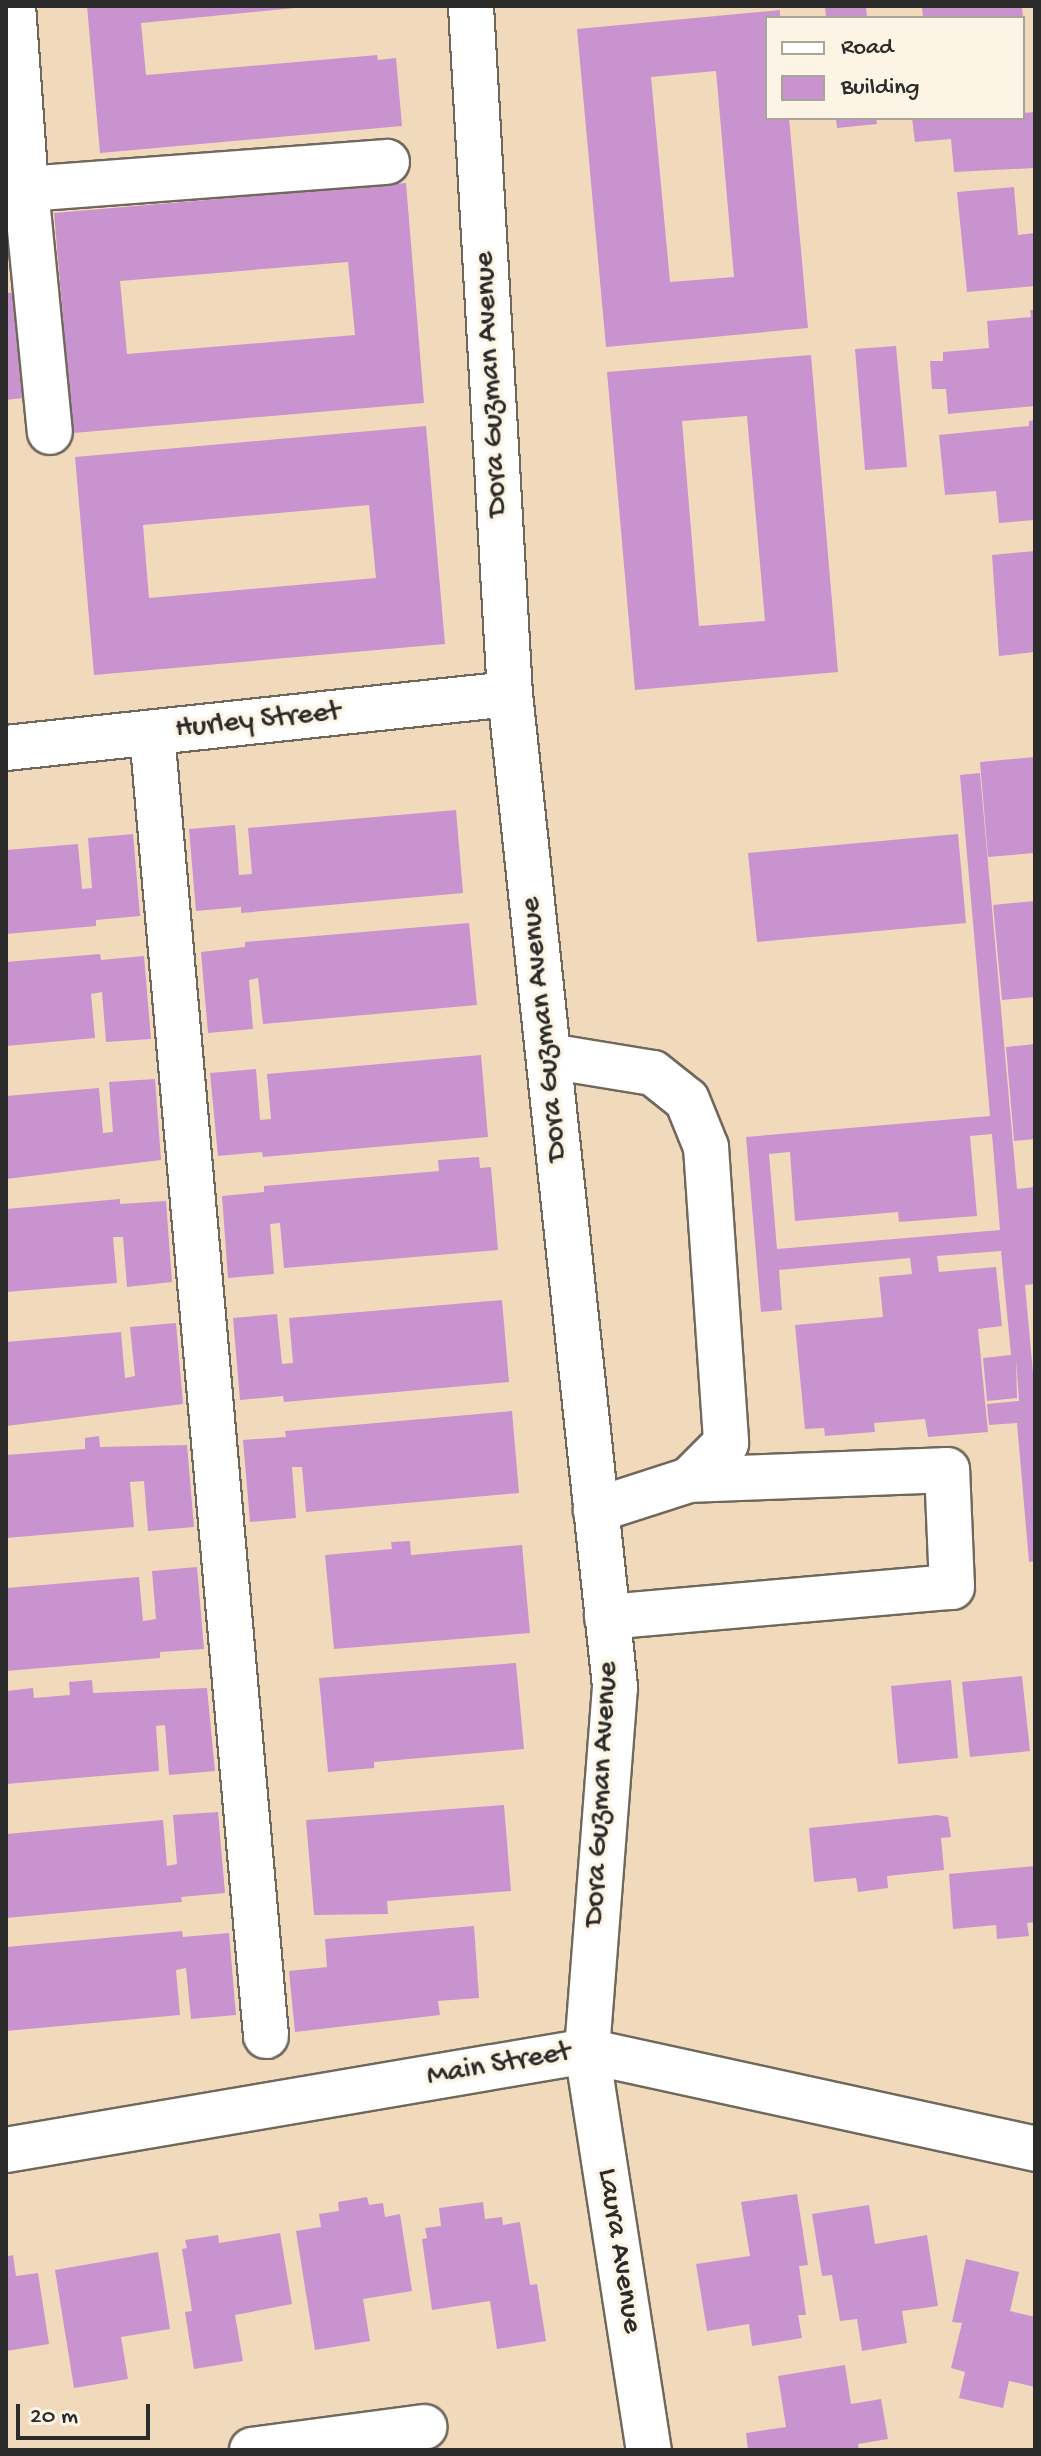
<!DOCTYPE html>
<html>
<head>
<meta charset="utf-8">
<style>
  body { margin:0 }
  #map { position:relative; width:1041px; height:2456px; overflow:hidden; background:#f1dabb; font-family:"Gochi Hand",sans-serif }
  div>[style] { position:absolute }
  .building>* { inset:0; background:#c993cf }
  .roads { filter:drop-shadow(2px 0 #70685d) drop-shadow(-2px 0 #70685d) drop-shadow(0 2px #70685d) drop-shadow(0 -2px #70685d) }
  .minor>* { height:44px; margin:-22px; padding:0 22px; transform-origin:22px; border-radius:22px; background:#fff }
  span { translate:-50% -50%; white-space:nowrap; text-align:center; line-height:1.15; -webkit-text-stroke:7px #fcf5e5; paint-order:stroke }
  .street-label { font-size:30px; color:#2b2b2b }
  .frame { position:absolute; inset:0; border:8px solid #2b2b2b; pointer-events:none }
  .legend { position:absolute; left:765px; top:16px; width:260px; height:104px; box-sizing:border-box; background:#fcf5e5; border:2px solid #a8a49b; margin:0; padding:10px 14px; list-style:none; font-size:24px; color:#2b2b2b }
  .legend li { display:flex; align-items:center; gap:16px; height:40px }
  .legend b { width:40px; border:2px solid #a8a49b }
  .scale { position:absolute; left:16px; top:2404px; width:134px; height:36px; box-sizing:border-box; border:4px solid #2b2b2b; border-top:0; padding-left:10px; font-size:24px; line-height:28px; white-space:nowrap; color:#2b2b2b; -webkit-text-stroke:6px #fcf5e5; paint-order:stroke }
</style>
</head>
<body>
<div id="map">
  <div class="building">
    <div style="clip-path:polygon(87px 6px,316px 6px,141px 23px,146px 75px,377px 55px,378px 60px,396px 58px,402px 126px,100px 153px)"></div>
    <div style="clip-path:polygon(825px 6px,866px 6px,867px 18px,826px 18px)"></div>
    <div style="clip-path:polygon(922px 6px,1022px 6px,1023px 18px,923px 18px)"></div>
    <div style="clip-path:polygon(evenodd,780px 10px,780px 18px,767px 18px,767px 118px,789px 118px,808px 328px,606px 347px,577px 29px,780px 10px,716px 71px,734px 277px,670px 282px,651px 77px,716px 71px)"></div>
    <div style="clip-path:polygon(1035px 112px,1035px 168px,954px 172px,951px 139px,915px 142px,912px 118px,1023px 118px,1023px 113px)"></div>
    <div style="clip-path:polygon(836px 118px,876px 118px,877px 124px,837px 128px)"></div>
    <div style="clip-path:polygon(evenodd,406px 183px,424px 403px,73px 433px,54px 213px,406px 183px,348px 262px,355px 335px,127px 354px,120px 281px,348px 262px)"></div>
    <div style="clip-path:polygon(1014px 187px,1018px 235px,1035px 233px,1035px 286px,967px 292px,957px 192px)"></div>
    <div style="clip-path:polygon(22px 292px,31px 397px,6px 400px,6px 293px)"></div>
    <div style="clip-path:polygon(1030px 310px,1035px 310px,1035px 406px,948px 414px,946px 389px,932px 389px,930px 361px,943px 361px,943px 352px,989px 348px,987px 321px,1031px 317px)"></div>
    <div style="clip-path:polygon(896px 346px,907px 467px,865px 470px,855px 349px)"></div>
    <div style="clip-path:polygon(evenodd,811px 355px,838px 672px,635px 690px,607px 372px,811px 355px,747px 416px,765px 621px,699px 626px,682px 421px,747px 416px)"></div>
    <div style="clip-path:polygon(1035px 420px,1035px 520px,999px 523px,996px 491px,945px 495px,939px 435px,1029px 426px,1029px 421px)"></div>
    <div style="clip-path:polygon(evenodd,426px 426px,445px 644px,94px 675px,75px 457px,426px 426px,369px 505px,376px 578px,149px 598px,143px 525px,369px 505px)"></div>
    <div style="clip-path:polygon(1035px 551px,1035px 652px,999px 656px,992px 555px)"></div>
    <div style="clip-path:polygon(1035px 757px,1035px 853px,988px 857px,980px 762px)"></div>
    <div style="clip-path:polygon(evenodd,980px 773px,1017px 1189px,1035px 1187px,1035px 1284px,1025px 1285px,1035px 1395px,1035px 1561px,1029px 1562px,1017px 1423px,989px 1425px,987px 1404px,1019px 1401px,1016px 1358px,1017px 1398px,987px 1401px,983px 1358px,1011px 1355px,1001px 1251px,937px 1256px,939px 1272px,996px 1267px,1002px 1326px,978px 1329px,988px 1432px,928px 1437px,925px 1419px,874px 1423px,875px 1432px,825px 1436px,824px 1428px,805px 1429px,795px 1325px,883px 1317px,879px 1277px,912px 1274px,910px 1258px,779px 1270px,782px 1310px,761px 1312px,746px 1137px,990px 1116px,960px 775px,980px 773px,992px 1134px,1000px 1230px,777px 1249px,769px 1154px,790px 1152px,795px 1221px,898px 1212px,899px 1222px,977px 1216px,970px 1136px,992px 1134px)"></div>
    <div style="clip-path:polygon(456px 810px,463px 893px,241px 913px,241px 907px,196px 911px,189px 829px,235px 825px,239px 875px,252px 874px,248px 828px)"></div>
    <div style="clip-path:polygon(133px 834px,140px 916px,96px 920px,96px 926px,6px 934px,6px 850px,78px 844px,82px 889px,92px 888px,88px 838px)"></div>
    <div style="clip-path:polygon(958px 834px,966px 923px,757px 942px,748px 853px)"></div>
    <div style="clip-path:polygon(1035px 901px,1035px 997px,1002px 1000px,993px 905px)"></div>
    <div style="clip-path:polygon(469px 923px,477px 1005px,263px 1024px,258px 978px,249px 980px,253px 1029px,208px 1033px,201px 952px,245px 947px,245px 942px)"></div>
    <div style="clip-path:polygon(100px 954px,101px 960px,144px 956px,151px 1039px,106px 1042px,102px 992px,91px 994px,95px 1038px,6px 1046px,6px 962px)"></div>
    <div style="clip-path:polygon(1035px 1044px,1035px 1139px,1014px 1141px,1006px 1047px)"></div>
    <div style="clip-path:polygon(481px 1055px,488px 1137px,263px 1157px,262px 1152px,218px 1156px,210px 1073px,256px 1069px,260px 1120px,271px 1119px,267px 1074px)"></div>
    <div style="clip-path:polygon(155px 1079px,161px 1160px,6px 1179px,6px 1096px,99px 1088px,103px 1133px,113px 1132px,109px 1082px)"></div>
    <div style="clip-path:polygon(479px 1157px,480px 1168px,491px 1167px,498px 1250px,284px 1268px,280px 1223px,270px 1224px,274px 1274px,228px 1278px,222px 1196px,264px 1192px,264px 1186px,439px 1171px,438px 1160px)"></div>
    <div style="clip-path:polygon(120px 1199px,120px 1204px,166px 1201px,172px 1282px,127px 1287px,123px 1237px,113px 1237px,117px 1283px,6px 1292px,6px 1209px)"></div>
    <div style="clip-path:polygon(502px 1300px,509px 1382px,284px 1402px,283px 1396px,240px 1400px,233px 1318px,277px 1314px,282px 1364px,293px 1363px,289px 1318px)"></div>
    <div style="clip-path:polygon(176px 1323px,183px 1404px,6px 1426px,6px 1342px,121px 1332px,125px 1378px,135px 1376px,130px 1327px)"></div>
    <div style="clip-path:polygon(512px 1411px,519px 1493px,306px 1512px,302px 1467px,292px 1467px,296px 1518px,250px 1522px,243px 1440px,286px 1437px,285px 1431px)"></div>
    <div style="clip-path:polygon(99px 1436px,100px 1447px,187px 1445px,194px 1527px,148px 1531px,144px 1481px,130px 1482px,134px 1527px,6px 1538px,6px 1455px,85px 1449px,85px 1438px)"></div>
    <div style="clip-path:polygon(410px 1541px,411px 1555px,522px 1545px,530px 1633px,334px 1649px,325px 1555px,392px 1549px,391px 1542px)"></div>
    <div style="clip-path:polygon(197px 1567px,204px 1649px,160px 1652px,160px 1658px,6px 1671px,6px 1588px,139px 1577px,143px 1621px,156px 1619px,152px 1571px)"></div>
    <div style="clip-path:polygon(516px 1663px,524px 1749px,374px 1762px,374px 1768px,328px 1772px,319px 1678px)"></div>
    <div style="clip-path:polygon(1022px 1676px,1030px 1751px,970px 1757px,962px 1682px)"></div>
    <div style="clip-path:polygon(92px 1680px,93px 1693px,207px 1688px,215px 1771px,169px 1775px,165px 1725px,156px 1726px,159px 1771px,6px 1784px,6px 1691px,33px 1688px,34px 1698px,70px 1695px,69px 1682px)"></div>
    <div style="clip-path:polygon(951px 1680px,958px 1758px,898px 1764px,891px 1686px)"></div>
    <div style="clip-path:polygon(504px 1805px,511px 1891px,387px 1901px,388px 1914px,314px 1915px,306px 1820px)"></div>
    <div style="clip-path:polygon(218px 1812px,225px 1893px,181px 1897px,182px 1902px,6px 1918px,6px 1834px,163px 1820px,167px 1866px,177px 1864px,173px 1815px)"></div>
    <div style="clip-path:polygon(937px 1815px,948px 1817px,951px 1837px,941px 1838px,944px 1870px,887px 1876px,888px 1888px,858px 1892px,856px 1878px,814px 1882px,809px 1828px)"></div>
    <div style="clip-path:polygon(1035px 1866px,1035px 1922px,1027px 1923px,1029px 1936px,997px 1939px,996px 1925px,953px 1929px,949px 1874px)"></div>
    <div style="clip-path:polygon(474px 1926px,479px 1998px,438px 2001px,440px 2015px,295px 2032px,289px 1971px,327px 1967px,325px 1939px)"></div>
    <div style="clip-path:polygon(182px 1931px,183px 1937px,229px 1933px,236px 2015px,191px 2019px,186px 1968px,176px 1970px,180px 2015px,6px 2031px,6px 1947px)"></div>
    <div style="clip-path:polygon(797px 2194px,808px 2265px,799px 2266px,806px 2315px,798px 2315px,802px 2338px,752px 2346px,749px 2324px,707px 2331px,696px 2264px,750px 2256px,741px 2202px)"></div>
    <div style="clip-path:polygon(367px 2197px,369px 2205px,383px 2203px,385px 2217px,400px 2214px,412px 2291px,363px 2299px,370px 2341px,315px 2350px,296px 2231px,321px 2227px,319px 2214px,339px 2211px,338px 2202px)"></div>
    <div style="clip-path:polygon(483px 2202px,485px 2219px,502px 2217px,503px 2225px,520px 2222px,530px 2285px,537px 2284px,546px 2341px,497px 2349px,490px 2301px,432px 2310px,422px 2239px,427px 2238px,425px 2228px,441px 2226px,439px 2208px)"></div>
    <div style="clip-path:polygon(869px 2205px,875px 2244px,927px 2235px,938px 2306px,902px 2311px,907px 2343px,862px 2351px,857px 2319px,840px 2321px,832px 2275px,822px 2276px,812px 2214px)"></div>
    <div style="clip-path:polygon(280px 2233px,292px 2304px,235px 2315px,243px 2361px,194px 2369px,185px 2312px,192px 2311px,182px 2249px,187px 2248px,185px 2240px,218px 2235px,219px 2243px)"></div>
    <div style="clip-path:polygon(158px 2252px,170px 2329px,121px 2337px,128px 2379px,74px 2388px,55px 2270px)"></div>
    <div style="clip-path:polygon(13px 2255px,16px 2276px,38px 2273px,49px 2344px,6px 2351px,6px 2257px)"></div>
    <div style="clip-path:polygon(966px 2259px,1019px 2272px,1010px 2311px,1035px 2317px,1035px 2387px,1009px 2381px,1003px 2408px,959px 2398px,965px 2372px,951px 2368px,962px 2323px,952px 2322px)"></div>
    <div style="clip-path:polygon(845px 2365px,851px 2404px,881px 2399px,888px 2439px,858px 2444px,859px 2450px,748px 2450px,746px 2433px,786px 2427px,778px 2376px)"></div>
  </div>
  <div class="roads">
    <div class="minor">
      <div style="left:13px;top:6px;width:183px;rotate:85.9deg"></div>
      <div style="left:26px;top:189px;width:362px;rotate:-4.3deg"></div>
      <div style="left:471px;top:6px;width:689px;rotate:86.76deg"></div>
      <div style="left:510px;top:694px;width:999px;rotate:83.96deg"></div>
      <div style="left:615px;top:1687px;width:365px;rotate:94.4deg"></div>
      <div style="left:587px;top:2051px;width:404px;rotate:81.2deg"></div>
      <div style="left:6px;top:192px;width:20px;rotate:-9deg"></div>
      <div style="left:26px;top:189px;width:244px;rotate:84.4deg"></div>
      <div style="left:152px;top:733px;width:1308px;rotate:85deg"></div>
      <div style="left:6px;top:748px;width:507px;rotate:-6.12deg"></div>
      <div style="left:549px;top:1056px;width:105px;rotate:9.3deg"></div>
      <div style="left:653px;top:1073px;width:43px;rotate:38.5deg"></div>
      <div style="left:687px;top:1100px;width:51px;rotate:68deg"></div>
      <div style="left:706px;top:1147px;width:297px;rotate:86.1deg"></div>
      <div style="left:726px;top:1443px;width:52px;rotate:135deg"></div>
      <div style="left:689px;top:1480px;width:98px;rotate:162.1deg"></div>
      <div style="left:607px;top:1617px;width:346px;rotate:-5deg"></div>
      <div style="left:952px;top:1587px;width:117px;rotate:-92.4deg"></div>
      <div style="left:947px;top:1470px;width:258px;rotate:177.8deg"></div>
      <div style="left:6px;top:2150px;width:589px;rotate:-9.67deg"></div>
      <div style="left:587px;top:2051px;width:459px;rotate:12.3deg"></div>
      <div style="left:252px;top:2450px;width:174px;rotate:-7.6deg"></div>
    </div>
  </div>
  <div class="street-label">
    <span style="left:493px;top:384px;rotate:-93deg">Dora Guzman Avenue</span>
    <span style="left:258px;top:722px;rotate:-6deg">Hurley Street</span>
    <span style="left:546px;top:1029px;rotate:-96deg">Dora Guzman Avenue</span>
    <span style="left:603px;top:1794px;rotate:-87deg">Dora Guzman Avenue</span>
    <span style="left:499px;top:2066px;rotate:-10deg">Main Street</span>
    <span style="left:618px;top:2251px;rotate:81deg">Laura Avenue</span>
  </div>
  <div class="frame"></div>
  <ul class="legend">
  <li><b style="height:10px;background:#fff"></b>Road</li>
  <li><b style="height:22px;background:#c993cf"></b>Building</li>
  </ul>
  <div class="scale">20 m</div>
</div>
</body>
</html>
